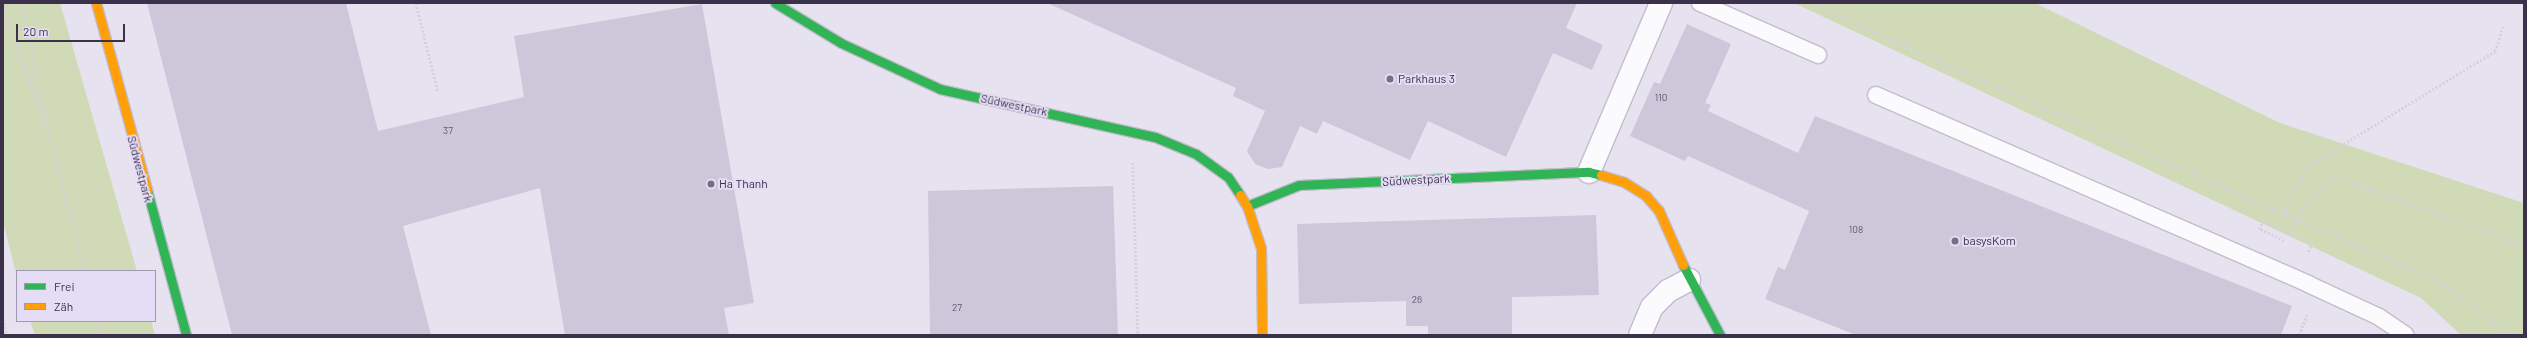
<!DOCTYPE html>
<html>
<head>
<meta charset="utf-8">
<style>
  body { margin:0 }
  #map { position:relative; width:2527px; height:338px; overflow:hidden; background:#e7e2f0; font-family:Barlow,sans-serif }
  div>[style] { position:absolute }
  .green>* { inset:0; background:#d1dab6 }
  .building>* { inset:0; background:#cec7da }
  .path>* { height:2.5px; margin-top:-1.25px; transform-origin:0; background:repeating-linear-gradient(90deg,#d4d3d8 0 2px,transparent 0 4px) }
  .roads { filter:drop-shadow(1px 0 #c2bccd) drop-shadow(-1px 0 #c2bccd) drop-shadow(0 1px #c2bccd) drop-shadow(0 -1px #c2bccd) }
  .lane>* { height:16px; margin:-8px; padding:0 8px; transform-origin:8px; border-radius:8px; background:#fbfbfd }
  .street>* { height:22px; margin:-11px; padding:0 11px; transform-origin:11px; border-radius:11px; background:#fbfbfd }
  .fast>* { height:9px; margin:-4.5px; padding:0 4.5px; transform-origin:4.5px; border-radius:4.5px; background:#30b455 }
  .slow>* { height:9px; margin:-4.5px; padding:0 4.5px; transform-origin:4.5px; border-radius:4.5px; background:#ff9f0a }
  .dots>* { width:11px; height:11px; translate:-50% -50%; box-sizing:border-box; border:2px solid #e5dcf6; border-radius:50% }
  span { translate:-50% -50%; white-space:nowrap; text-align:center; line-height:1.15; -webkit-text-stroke:4px #e5dcf6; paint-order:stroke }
  .number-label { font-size:10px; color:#60566f }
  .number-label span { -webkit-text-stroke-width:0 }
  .poi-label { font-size:12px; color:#3b314b }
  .left { translate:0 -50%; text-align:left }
  .street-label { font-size:12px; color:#3b314b }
  .frame { position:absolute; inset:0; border:4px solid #3b314b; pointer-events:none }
  .legend { position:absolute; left:16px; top:270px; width:140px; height:52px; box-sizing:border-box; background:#e5dcf6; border:1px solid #a198b2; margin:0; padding:5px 7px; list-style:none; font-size:12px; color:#3b314b }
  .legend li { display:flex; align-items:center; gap:8px; height:20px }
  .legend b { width:20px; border:1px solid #a198b2 }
  .scale { position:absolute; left:16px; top:24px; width:109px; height:18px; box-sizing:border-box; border:2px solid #3b314b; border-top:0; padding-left:5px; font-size:12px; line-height:14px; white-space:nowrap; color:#3b314b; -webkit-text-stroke:3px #e5dcf6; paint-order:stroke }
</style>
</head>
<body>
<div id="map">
  <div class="green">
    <div style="clip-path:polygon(3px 3px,60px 3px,137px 271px,17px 271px,17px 277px,3px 222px)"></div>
    <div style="clip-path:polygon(1794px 3px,2035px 3px,2280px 123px,2524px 203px,2524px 335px,2461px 335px,2421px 298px)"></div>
    <div style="clip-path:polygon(30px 321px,151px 321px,155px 335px,35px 335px)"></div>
  </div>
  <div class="building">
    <div style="clip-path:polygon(147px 3px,346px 3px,378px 131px,524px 97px,514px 36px,702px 4px,754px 303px,724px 308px,729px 335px,565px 335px,540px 188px,403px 226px,431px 335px,232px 335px)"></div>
    <div style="clip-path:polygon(1047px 3px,1577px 3px,1566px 28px,1603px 45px,1592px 70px,1553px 53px,1506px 157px,1428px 121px,1410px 160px,1323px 121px,1317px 134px,1300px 126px,1282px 167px,1268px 169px,1255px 164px,1247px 151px,1265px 111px,1233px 96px,1236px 88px)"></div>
    <div style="clip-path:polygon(1687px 24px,1731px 44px,1705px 103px,1711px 105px,1708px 111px,1798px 153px,1815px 116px,2292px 306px,2281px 335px,1856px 335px,1765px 299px,1778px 267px,1785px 270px,1809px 211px,1688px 156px,1685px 161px,1630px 136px,1654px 82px,1660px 84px)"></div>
    <div style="clip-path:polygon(1113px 186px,1118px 335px,930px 335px,928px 191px)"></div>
    <div style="clip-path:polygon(1596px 215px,1599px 295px,1512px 297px,1512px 335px,1428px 335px,1428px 326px,1406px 326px,1406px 301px,1299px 304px,1297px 224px)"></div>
  </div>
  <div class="path">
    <div style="left:3px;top:3px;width:136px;rotate:71.2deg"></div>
    <div style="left:23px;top:3px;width:142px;rotate:78.6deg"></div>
    <div style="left:51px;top:142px;width:133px;rotate:75.2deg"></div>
    <div style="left:416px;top:3px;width:91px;rotate:76deg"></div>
    <div style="left:1813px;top:3px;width:87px;rotate:25.1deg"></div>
    <div style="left:1892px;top:40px;width:442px;rotate:23.9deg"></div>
    <div style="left:2296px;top:219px;width:155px;rotate:23.1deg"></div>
    <div style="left:2439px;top:280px;width:91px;rotate:37.4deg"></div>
    <div style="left:1133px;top:163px;width:172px;rotate:88.3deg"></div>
    <div style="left:2283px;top:213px;width:51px;rotate:-63.4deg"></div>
    <div style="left:2306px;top:167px;width:222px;rotate:-31.5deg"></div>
    <div style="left:2495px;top:51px;width:26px;rotate:-72deg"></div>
    <div style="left:2290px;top:233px;width:25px;rotate:23deg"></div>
    <div style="left:2313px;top:243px;width:11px;rotate:117deg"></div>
    <div style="left:2284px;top:241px;width:28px;rotate:-154deg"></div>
    <div style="left:2259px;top:229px;width:9px;rotate:-63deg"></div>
    <div style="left:2263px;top:221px;width:30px;rotate:24deg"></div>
    <div style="left:2290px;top:233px;width:37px;rotate:-61deg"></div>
    <div style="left:2308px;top:201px;width:23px;rotate:-49deg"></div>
    <div style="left:2323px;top:184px;width:16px;rotate:-27deg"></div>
    <div style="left:2337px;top:177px;width:199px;rotate:20deg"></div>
    <div style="left:3px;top:319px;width:16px;rotate:76deg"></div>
    <div style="left:99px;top:321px;width:14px;rotate:78deg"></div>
    <div style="left:2299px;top:335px;width:22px;rotate:-69deg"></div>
  </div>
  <div class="roads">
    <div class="lane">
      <div style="left:1700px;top:3px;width:129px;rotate:23.8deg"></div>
      <div style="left:1876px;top:95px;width:472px;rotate:23.6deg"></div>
      <div style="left:2308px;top:284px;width:78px;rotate:24.9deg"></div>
      <div style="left:2379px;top:317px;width:32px;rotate:34deg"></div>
    </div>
    <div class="street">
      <div style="left:1589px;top:172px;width:184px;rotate:-66.9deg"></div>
      <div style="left:1640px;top:335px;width:30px;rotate:-67deg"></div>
      <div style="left:1652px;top:307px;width:23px;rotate:-45deg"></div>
      <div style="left:1668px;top:291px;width:24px;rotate:-28deg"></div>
    </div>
    <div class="fast">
      <div style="left:775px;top:3px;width:77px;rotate:31.2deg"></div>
      <div style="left:841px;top:43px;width:109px;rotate:24.9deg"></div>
      <div style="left:940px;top:89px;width:220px;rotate:12.6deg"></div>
      <div style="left:1155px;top:137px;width:44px;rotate:22.5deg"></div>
      <div style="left:1196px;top:154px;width:39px;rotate:36deg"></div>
      <div style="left:1228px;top:177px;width:22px;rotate:56deg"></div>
      <div style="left:147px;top:190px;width:150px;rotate:74.9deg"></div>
      <div style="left:1247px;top:206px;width:56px;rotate:-22deg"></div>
      <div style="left:1299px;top:185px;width:290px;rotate:-2.6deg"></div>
      <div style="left:1589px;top:172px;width:12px;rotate:14deg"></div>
      <div style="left:1683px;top:265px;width:79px;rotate:62.1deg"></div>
    </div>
    <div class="slow">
      <div style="left:96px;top:3px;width:194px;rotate:74.7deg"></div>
      <div style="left:1601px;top:175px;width:24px;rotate:17deg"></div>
      <div style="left:1624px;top:182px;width:26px;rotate:32deg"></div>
      <div style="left:1646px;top:196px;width:20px;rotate:49deg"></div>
      <div style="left:1659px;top:211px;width:59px;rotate:66deg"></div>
      <div style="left:1240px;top:195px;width:13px;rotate:58deg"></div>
      <div style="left:1247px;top:206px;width:44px;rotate:71.6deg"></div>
      <div style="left:1261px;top:248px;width:87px;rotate:89.3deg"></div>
    </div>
  </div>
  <div class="dots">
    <div style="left:1390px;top:79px;background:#776f85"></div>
    <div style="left:711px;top:184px;background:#776f85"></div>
    <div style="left:1955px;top:241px;background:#776f85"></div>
  </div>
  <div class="number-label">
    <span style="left:1661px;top:98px">110</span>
    <span style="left:448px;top:131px">37</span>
    <span style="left:1856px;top:230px">108</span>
    <span style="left:1417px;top:300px">26</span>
    <span style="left:957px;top:308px">27</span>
  </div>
  <div class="poi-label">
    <span class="left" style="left:1398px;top:79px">Parkhaus 3</span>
    <span class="left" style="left:719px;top:184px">Ha Thanh</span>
    <span class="left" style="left:1963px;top:241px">basysKom</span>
  </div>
  <div class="street-label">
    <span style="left:1014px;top:105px;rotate:12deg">Südwestpark</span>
    <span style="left:140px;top:169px;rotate:75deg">Südwestpark</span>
    <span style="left:1416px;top:180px;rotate:-3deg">Südwestpark</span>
  </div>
  <div class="frame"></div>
  <ul class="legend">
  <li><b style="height:5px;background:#30b455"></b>Frei</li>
  <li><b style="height:5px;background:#ff9f0a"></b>Zäh</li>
  </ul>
  <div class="scale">20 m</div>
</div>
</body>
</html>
